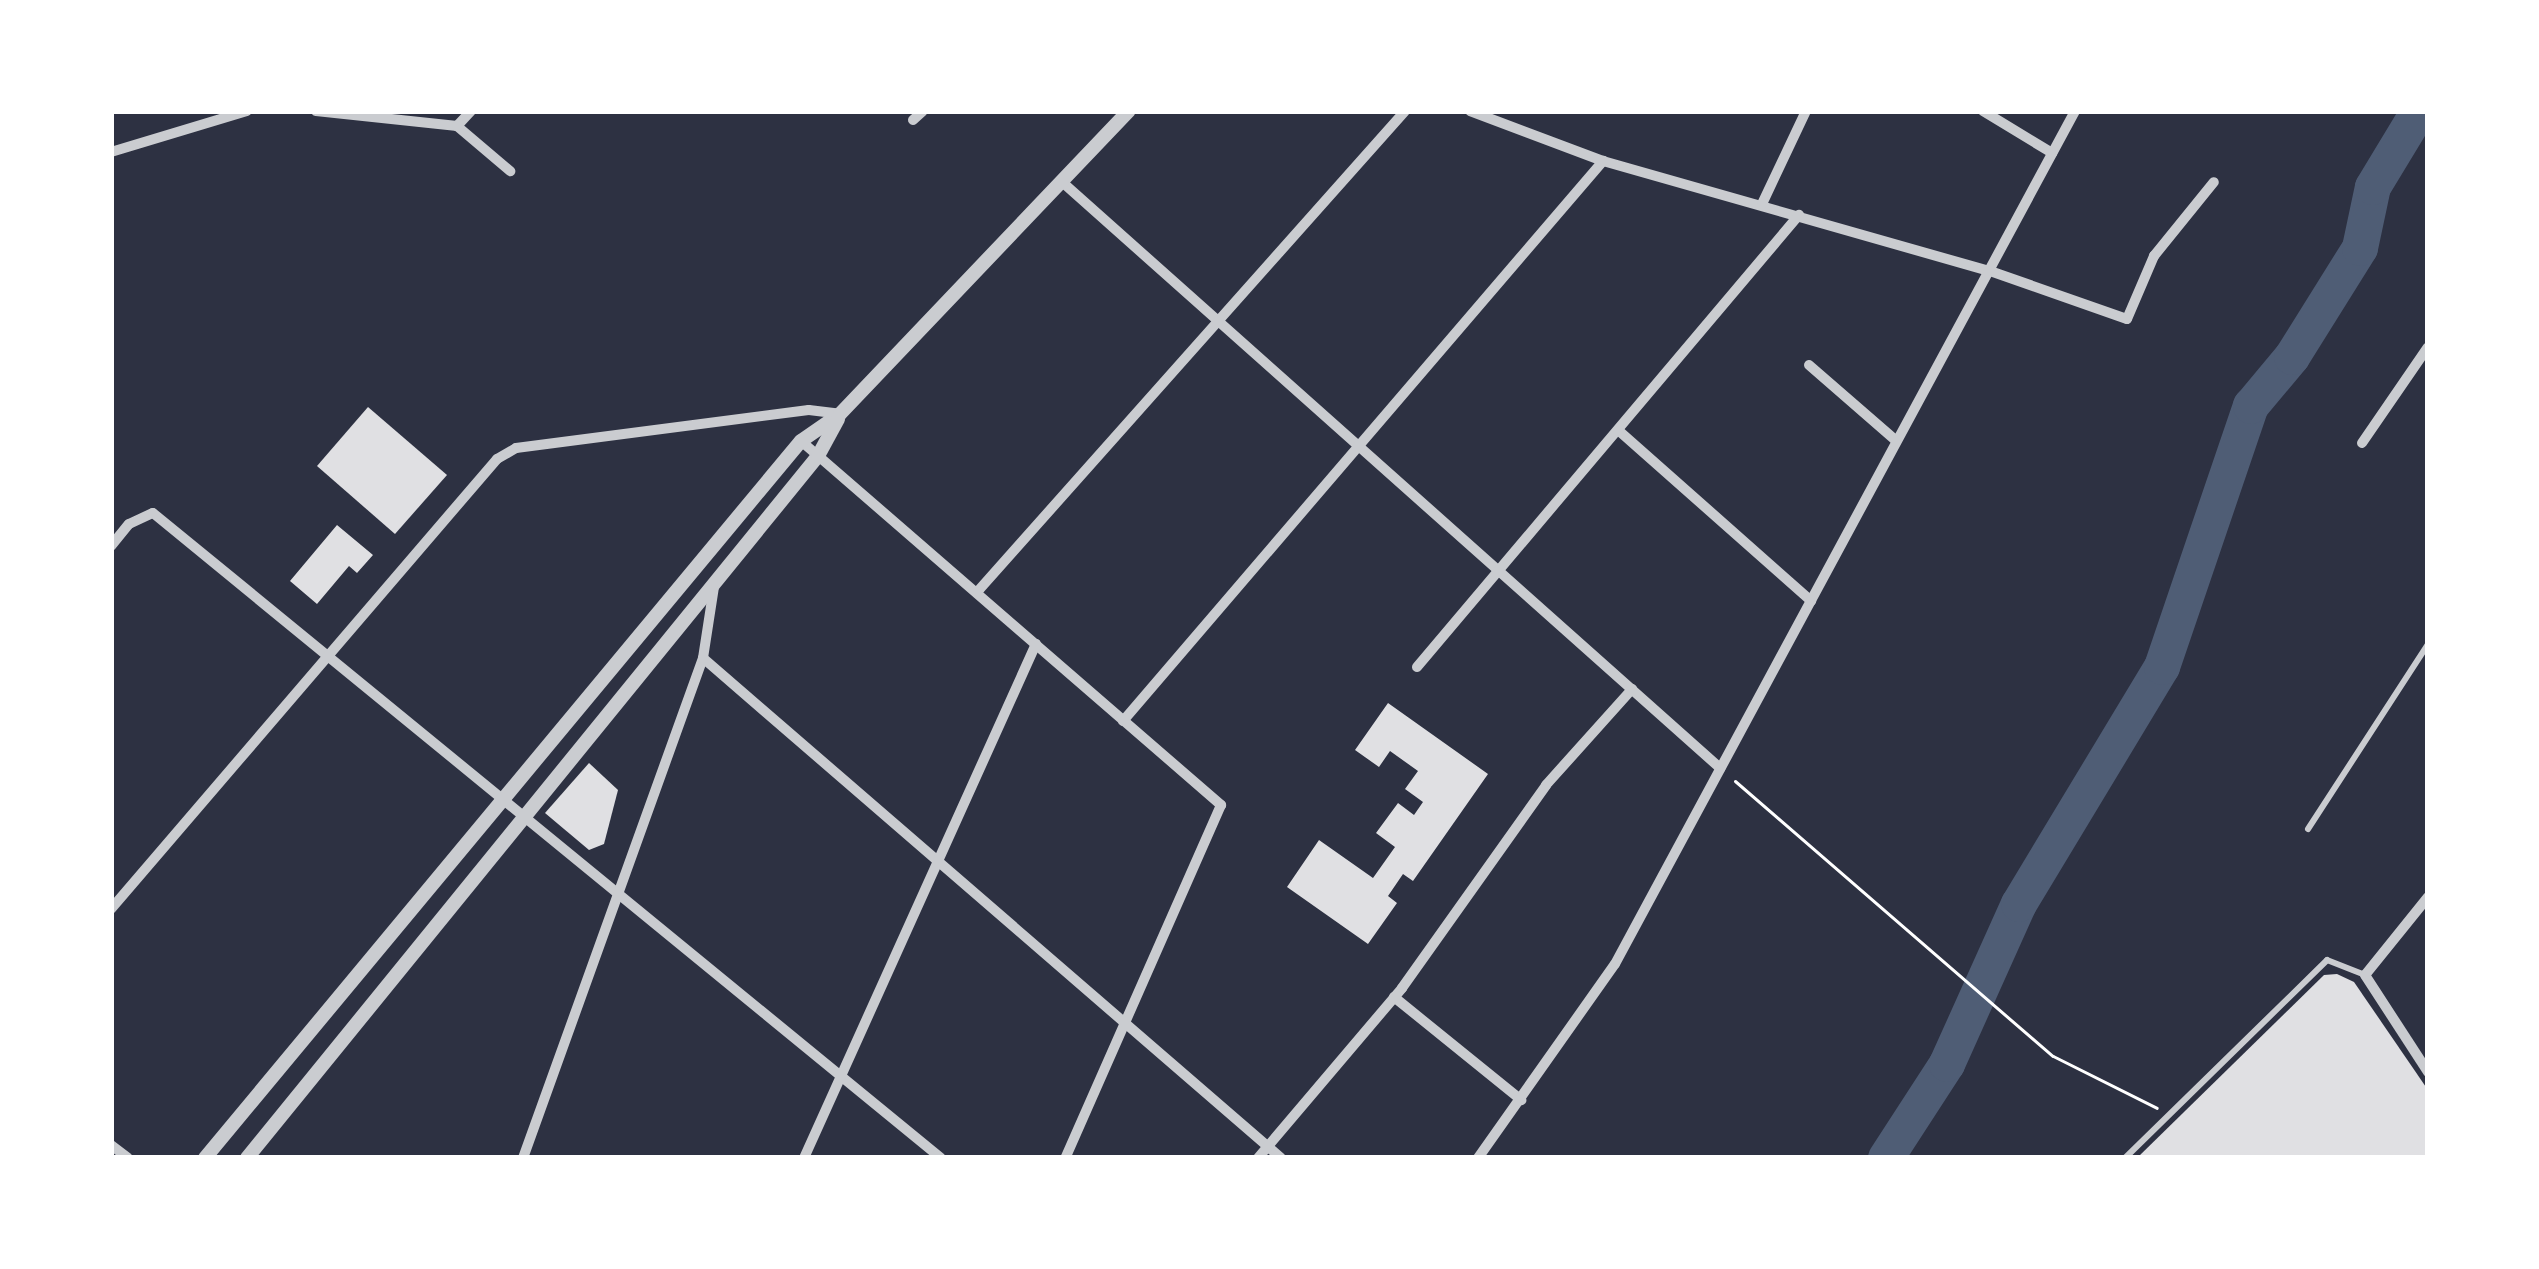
<!DOCTYPE html>
<html>
<head>
<meta charset="utf-8">
<style>
  body { margin:0 }
  #map { position:relative; width:2539px; height:1269px; overflow:hidden; background:#2d3142; font-family:Lora,serif }
  div>[style] { position:absolute }
  .river>* { height:36px; margin:-18px; padding:0 18px; transform-origin:18px; border-radius:18px; background:#4f5d75 }
  .building>* { inset:0; background:#e0e0e3 }
  .path>* { height:3px; margin:-1.5px; padding:0 1.5px; transform-origin:1.5px; border-radius:1.5px; background:#fff }
  .service>* { height:6px; margin:-3px; padding:0 3px; transform-origin:3px; border-radius:3px; background:#caccd0 }
  .minor>* { height:10px; margin:-5px; padding:0 5px; transform-origin:5px; border-radius:5px; background:#caccd0 }
  .tertiary>* { height:14px; margin:-7px; padding:0 7px; transform-origin:7px; border-radius:7px; background:#caccd0 }
  span { translate:-50% -50%; white-space:nowrap; text-align:center; line-height:1.15; -webkit-text-stroke:10px #fff; paint-order:stroke }
  .frame { position:absolute; inset:0; border:114px solid #fff; pointer-events:none }
</style>
</head>
<body>
<div id="map">
  <div class="river">
    <div style="left:1886px;top:1158px;width:112px;rotate:-57deg"></div>
    <div style="left:1947px;top:1064px;width:175px;rotate:-65.8deg"></div>
    <div style="left:2019px;top:904px;width:277px;rotate:-58.9deg"></div>
    <div style="left:2162px;top:667px;width:276px;rotate:-71.2deg"></div>
    <div style="left:2251px;top:406px;width:64px;rotate:-50.1deg"></div>
    <div style="left:2292px;top:357px;width:128px;rotate:-58deg"></div>
    <div style="left:2360px;top:248px;width:62px;rotate:-78deg"></div>
    <div style="left:2373px;top:187px;width:89px;rotate:-58.8deg"></div>
  </div>
  <div class="building">
    <div style="clip-path:polygon(368px 407px,447px 475px,395px 534px,317px 466px)"></div>
    <div style="clip-path:polygon(337px 525px,373px 555px,357px 573px,349px 566px,317px 604px,290px 581px)"></div>
    <div style="clip-path:polygon(1388px 703px,1488px 774px,1413px 881px,1403px 874px,1388px 896px,1397px 903px,1368px 944px,1287px 887px,1319px 840px,1373px 878px,1395px 847px,1376px 833px,1398px 803px,1414px 815px,1423px 802px,1405px 789px,1418px 771px,1390px 751px,1379px 767px,1355px 750px)"></div>
    <div style="clip-path:polygon(589px 763px,618px 790px,604px 844px,589px 850px,545px 813px)"></div>
    <div style="clip-path:polygon(2337px 974px,2354px 982px,2428px 1090px,2428px 1158px,2137px 1158px,2324px 975px)"></div>
  </div>
  <div class="path">
    <div style="left:1735px;top:781px;width:420px;rotate:40.9deg"></div>
    <div style="left:2053px;top:1056px;width:116px;rotate:26.6deg"></div>
  </div>
  <div class="service">
    <div style="left:2308px;top:829px;width:221px;rotate:-57deg"></div>
    <div style="left:2125px;top:1158px;width:283px;rotate:-44.4deg"></div>
    <div style="left:2327px;top:960px;width:41px;rotate:21.5deg"></div>
  </div>
  <div class="minor">
    <div style="left:316px;top:111px;width:142px;rotate:6.1deg"></div>
    <div style="left:457px;top:126px;width:70px;rotate:40.3deg"></div>
    <div style="left:1470px;top:111px;width:142px;rotate:20.6deg"></div>
    <div style="left:1603px;top:161px;width:402px;rotate:15.9deg"></div>
    <div style="left:1990px;top:271px;width:145px;rotate:19.3deg"></div>
    <div style="left:2127px;top:319px;width:69px;rotate:-66.8deg"></div>
    <div style="left:2154px;top:256px;width:95px;rotate:-51deg"></div>
    <div style="left:1983px;top:111px;width:81px;rotate:31.3deg"></div>
    <div style="left:913px;top:120px;width:13px;rotate:-42deg"></div>
    <div style="left:457px;top:126px;width:21px;rotate:-47deg"></div>
    <div style="left:111px;top:152px;width:142px;rotate:-16.8deg"></div>
    <div style="left:1061px;top:181px;width:883px;rotate:41.69deg"></div>
    <div style="left:1762px;top:204px;width:103px;rotate:-64.7deg"></div>
    <div style="left:1809px;top:365px;width:113px;rotate:41deg"></div>
    <div style="left:1618px;top:430px;width:258px;rotate:41.5deg"></div>
    <div style="left:801px;top:441px;width:556px;rotate:40.91deg"></div>
    <div style="left:1221px;top:805px;width:386px;rotate:113.8deg"></div>
    <div style="left:2362px;top:443px;width:116px;rotate:-55.5deg"></div>
    <div style="left:111px;top:546px;width:28px;rotate:-51deg"></div>
    <div style="left:129px;top:524px;width:26px;rotate:-25deg"></div>
    <div style="left:153px;top:513px;width:1018px;rotate:39.3deg"></div>
    <div style="left:978px;top:591px;width:642px;rotate:-48.34deg"></div>
    <div style="left:703px;top:658px;width:764px;rotate:40.86deg"></div>
    <div style="left:1417px;top:667px;width:592px;rotate:-49.8deg"></div>
    <div style="left:1123px;top:721px;width:738px;rotate:-49.4deg"></div>
    <div style="left:2428px;top:897px;width:100px;rotate:128.9deg"></div>
    <div style="left:2365px;top:975px;width:116px;rotate:57deg"></div>
    <div style="left:111px;top:909px;width:593px;rotate:-49.38deg"></div>
    <div style="left:497px;top:459px;width:22px;rotate:-30deg"></div>
    <div style="left:516px;top:448px;width:295px;rotate:-7.4deg"></div>
    <div style="left:809px;top:410px;width:31px;rotate:7deg"></div>
    <div style="left:1394px;top:997px;width:164px;rotate:39deg"></div>
    <div style="left:111px;top:1145px;width:21px;rotate:37deg"></div>
    <div style="left:523px;top:1158px;width:531px;rotate:-70.2deg"></div>
    <div style="left:703px;top:658px;width:72px;rotate:-81.2deg"></div>
    <div style="left:804px;top:1158px;width:564px;rotate:-65.71deg"></div>
    <div style="left:1258px;top:1158px;width:223px;rotate:-49.7deg"></div>
    <div style="left:1402px;top:988px;width:249px;rotate:-54.6deg"></div>
    <div style="left:1546px;top:785px;width:129px;rotate:-48.1deg"></div>
    <div style="left:1478px;top:1158px;width:237px;rotate:-54.8deg"></div>
    <div style="left:1615px;top:964px;width:969px;rotate:-61.66deg"></div>
  </div>
  <div class="tertiary">
    <div style="left:205px;top:1158px;width:932px;rotate:-50.27deg"></div>
    <div style="left:801px;top:441px;width:47px;rotate:-34.7deg"></div>
    <div style="left:840px;top:414px;width:419px;rotate:-46.4deg"></div>
    <div style="left:247px;top:1158px;width:905px;rotate:-50.88deg"></div>
    <div style="left:818px;top:456px;width:42px;rotate:-61.6deg"></div>
  </div>
  <div class="frame"></div>
</div>
</body>
</html>
